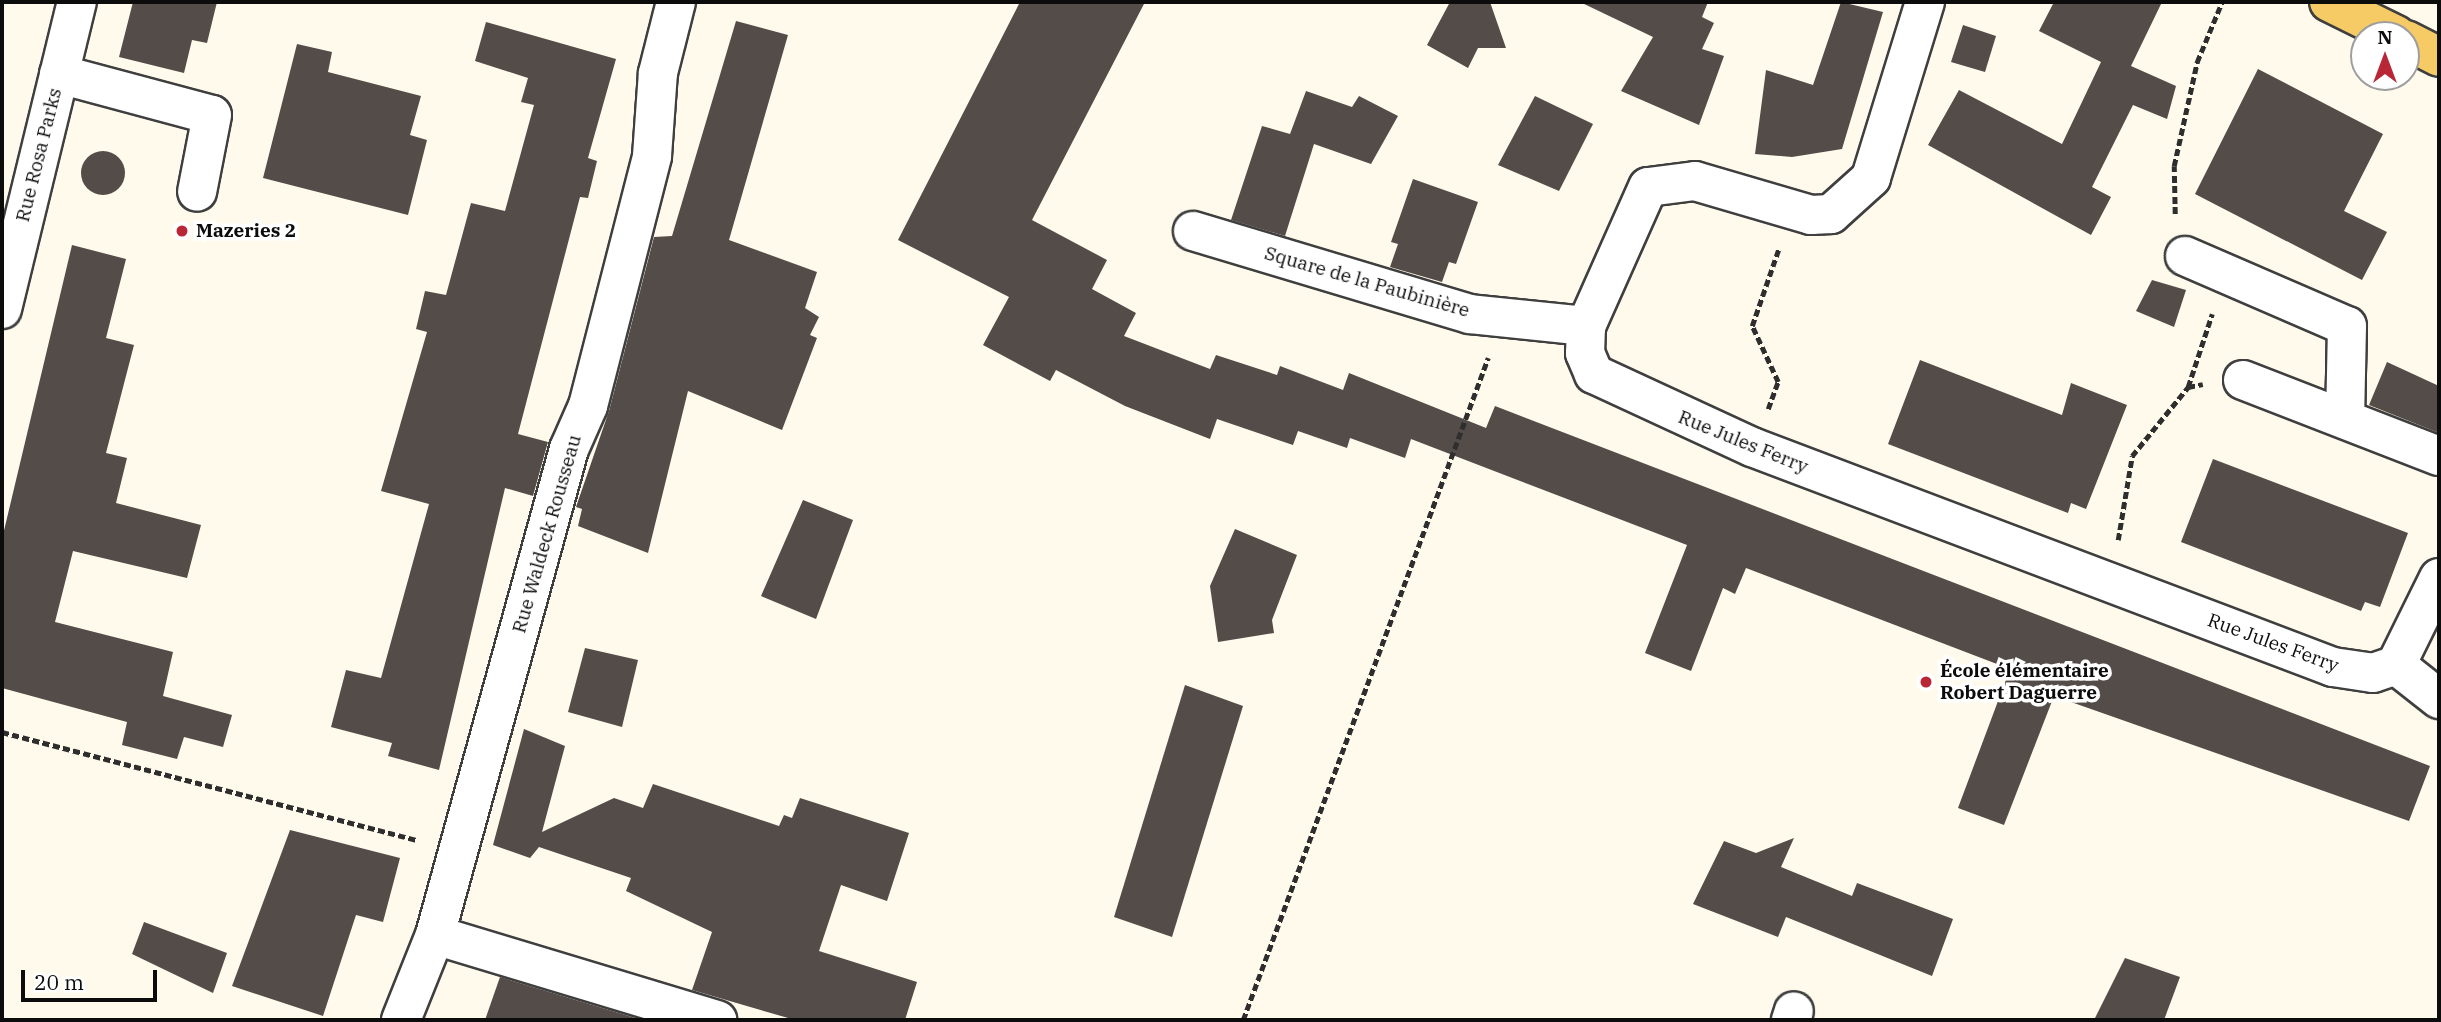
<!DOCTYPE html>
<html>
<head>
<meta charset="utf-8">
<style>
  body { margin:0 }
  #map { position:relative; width:2441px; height:1022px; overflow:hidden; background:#fffaeb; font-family:"IBM Plex Serif",serif }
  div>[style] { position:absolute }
  .building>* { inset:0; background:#544c49 }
  .round { border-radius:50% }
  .path>* { height:4.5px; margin-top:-2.25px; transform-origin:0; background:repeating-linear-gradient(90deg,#2e2e2e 0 7px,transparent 0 10.5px) }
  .roads { filter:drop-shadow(2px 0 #3f3f3f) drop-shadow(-2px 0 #3f3f3f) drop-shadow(0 2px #3f3f3f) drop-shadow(0 -2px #3f3f3f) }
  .minor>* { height:38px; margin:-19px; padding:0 19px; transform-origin:19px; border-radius:19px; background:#fff }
  .major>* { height:38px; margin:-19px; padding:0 19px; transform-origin:19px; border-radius:19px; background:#f6ca64 }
  .dots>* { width:19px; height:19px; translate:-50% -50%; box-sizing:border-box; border:4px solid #fff; border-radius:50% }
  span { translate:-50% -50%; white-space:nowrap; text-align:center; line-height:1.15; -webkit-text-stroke:7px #fff; paint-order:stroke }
  .street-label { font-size:19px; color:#0c0c0c }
  .poi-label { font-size:19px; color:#0c0c0c; font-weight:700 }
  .left { translate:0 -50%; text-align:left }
  .frame { position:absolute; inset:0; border:4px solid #0c0c0c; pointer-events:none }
  .north { position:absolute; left:2350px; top:21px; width:70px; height:70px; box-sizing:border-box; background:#fff; border:2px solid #9e9e9e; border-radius:50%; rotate:0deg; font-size:19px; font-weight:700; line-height:28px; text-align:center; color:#0c0c0c }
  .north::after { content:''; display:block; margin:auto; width:24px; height:32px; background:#b92737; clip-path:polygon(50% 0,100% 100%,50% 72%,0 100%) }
  .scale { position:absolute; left:21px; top:970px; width:136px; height:32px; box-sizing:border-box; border:4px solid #0c0c0c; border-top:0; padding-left:9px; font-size:21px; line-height:24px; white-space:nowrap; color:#0c0c0c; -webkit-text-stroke:5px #fff; paint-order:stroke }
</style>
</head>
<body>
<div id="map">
  <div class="building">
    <div style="clip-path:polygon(133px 2px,217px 2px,207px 43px,192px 40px,184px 73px,119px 57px)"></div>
    <div style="clip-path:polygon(1020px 2px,1145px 2px,1032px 220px,1107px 260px,1092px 289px,1136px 313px,1124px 336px,1210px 369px,1216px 355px,1277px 375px,1280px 366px,1343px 390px,1349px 373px,1486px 428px,1495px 406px,2430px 766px,2409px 821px,2054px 696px,2004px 825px,1958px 808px,2010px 669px,1746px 568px,1735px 594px,1723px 588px,1691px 671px,1645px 653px,1687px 545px,1411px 439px,1405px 458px,1350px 438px,1347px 448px,1298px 431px,1293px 445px,1217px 419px,1210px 439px,1125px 406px,1056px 370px,1050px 381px,983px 345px,1009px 297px,898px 240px)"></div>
    <div style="clip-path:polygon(1450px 2px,1490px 2px,1506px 48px,1478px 48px,1468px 68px,1427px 45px)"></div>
    <div style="clip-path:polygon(1580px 2px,1708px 2px,1702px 17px,1714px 23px,1702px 49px,1724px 56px,1699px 125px,1621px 91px,1653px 37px)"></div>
    <div style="clip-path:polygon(1841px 2px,1883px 12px,1842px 149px,1792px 157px,1755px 154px,1766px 70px,1813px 85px)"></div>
    <div style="clip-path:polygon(2054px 2px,2162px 2px,2131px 66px,2176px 86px,2167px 119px,2133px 105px,2092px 187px,2111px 197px,2091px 235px,1928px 145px,1959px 90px,2062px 144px,2101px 62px,2039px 31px)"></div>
    <div style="clip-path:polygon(736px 21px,788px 35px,729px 240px,817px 272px,805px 308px,819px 317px,810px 335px,817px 338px,782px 430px,688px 391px,648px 553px,578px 526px,582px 509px,576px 507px,609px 411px,654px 237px,672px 236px)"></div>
    <div style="clip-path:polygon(486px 22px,616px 59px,588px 158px,597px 161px,588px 198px,580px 197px,518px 434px,548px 442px,533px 496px,505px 488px,439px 770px,388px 756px,392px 743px,331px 727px,346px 670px,381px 678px,429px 504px,381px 491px,427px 332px,416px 329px,425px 291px,446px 295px,471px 203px,505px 211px,534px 105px,521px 102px,528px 78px,475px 61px)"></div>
    <div style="clip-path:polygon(1963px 25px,1996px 36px,1985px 72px,1951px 62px)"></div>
    <div style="clip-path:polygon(297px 44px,332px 52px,328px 72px,421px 96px,410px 135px,427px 140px,408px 215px,263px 178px)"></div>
    <div style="clip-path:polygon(2258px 69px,2383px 134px,2344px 211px,2387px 232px,2362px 280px,2195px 194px)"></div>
    <div style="clip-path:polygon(1306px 91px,1352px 107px,1359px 96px,1398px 116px,1371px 164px,1314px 144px,1285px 236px,1231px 220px,1262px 126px,1290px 134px)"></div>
    <div style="clip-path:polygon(1535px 96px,1593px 124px,1559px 191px,1498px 165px)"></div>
    <div class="round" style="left:81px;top:151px;width:44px;height:44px"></div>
    <div style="clip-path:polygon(1413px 179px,1478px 202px,1456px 264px,1449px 262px,1442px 282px,1390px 267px,1398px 244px,1391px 242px)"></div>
    <div style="clip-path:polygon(72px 245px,126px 259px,106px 338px,134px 345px,106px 453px,127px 458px,116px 503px,201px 525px,187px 578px,73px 551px,55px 622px,173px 652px,163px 696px,232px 715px,223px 747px,184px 737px,177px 759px,122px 745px,127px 722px,2px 688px,2px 539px)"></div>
    <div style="clip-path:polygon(2152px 280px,2186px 290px,2174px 327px,2136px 311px)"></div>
    <div style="clip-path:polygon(1920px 360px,2062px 415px,2071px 383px,2127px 405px,2086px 509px,2071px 503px,2068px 513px,1888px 444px)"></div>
    <div style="clip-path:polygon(2387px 362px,2439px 386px,2439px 433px,2369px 405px)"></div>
    <div style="clip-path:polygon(2213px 459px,2408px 533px,2380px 607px,2365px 602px,2361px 611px,2181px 542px)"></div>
    <div style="clip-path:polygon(803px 500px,853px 520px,816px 619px,761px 596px)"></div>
    <div style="clip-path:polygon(1235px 529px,1297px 555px,1272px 620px,1274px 633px,1218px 642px,1210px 586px)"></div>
    <div style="clip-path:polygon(585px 648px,638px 660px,622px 727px,568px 712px)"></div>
    <div style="clip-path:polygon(1185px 685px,1243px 706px,1172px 937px,1114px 917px)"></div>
    <div style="clip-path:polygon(524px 729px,565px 746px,542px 832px,614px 798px,643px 808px,653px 784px,779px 826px,784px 815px,792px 818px,800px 798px,909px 833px,887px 901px,841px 885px,819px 951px,917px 982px,905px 1020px,795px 1020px,692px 990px,712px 932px,626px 891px,631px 878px,539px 847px,530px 858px,493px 845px)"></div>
    <div style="clip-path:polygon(290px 830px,400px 858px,383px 922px,356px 915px,323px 1016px,232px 986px)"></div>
    <div style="clip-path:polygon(1794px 838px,1781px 867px,1852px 896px,1857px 883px,1953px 919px,1932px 976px,1786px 917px,1778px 937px,1693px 904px,1724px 841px,1756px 853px)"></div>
    <div style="clip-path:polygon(144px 922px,227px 953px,213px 993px,132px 954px)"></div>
    <div style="clip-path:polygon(2125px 958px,2180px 977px,2164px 1020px,2094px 1020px)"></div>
    <div style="clip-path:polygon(500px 977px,642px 1020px,485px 1020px)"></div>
  </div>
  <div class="path">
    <div style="left:2175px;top:214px;width:48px;rotate:-91.2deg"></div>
    <div style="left:2174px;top:166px;width:107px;rotate:-77.5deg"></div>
    <div style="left:2197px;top:62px;width:65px;rotate:-67.4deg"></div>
    <div style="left:2188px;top:387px;width:77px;rotate:-71.8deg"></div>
    <div style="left:1768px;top:409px;width:29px;rotate:-70deg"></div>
    <div style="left:1778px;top:382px;width:62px;rotate:-114.9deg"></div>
    <div style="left:1752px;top:326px;width:83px;rotate:-70.9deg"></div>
    <div style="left:2118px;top:540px;width:85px;rotate:-80.5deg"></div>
    <div style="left:2132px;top:456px;width:89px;rotate:-50.9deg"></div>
    <div style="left:2188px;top:387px;width:15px;rotate:-11deg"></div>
    <div style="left:2px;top:732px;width:429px;rotate:14.6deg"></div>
    <div style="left:1243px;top:1020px;width:706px;rotate:-69.69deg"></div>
  </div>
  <div class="roads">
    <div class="minor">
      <div style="left:1925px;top:2px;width:184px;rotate:107.1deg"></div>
      <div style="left:1871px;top:178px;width:54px;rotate:138deg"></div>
      <div style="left:1831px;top:214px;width:20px;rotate:177deg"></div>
      <div style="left:1811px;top:215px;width:121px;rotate:-163.7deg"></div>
      <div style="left:1695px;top:181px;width:47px;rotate:172.7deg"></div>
      <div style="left:1648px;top:187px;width:152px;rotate:114deg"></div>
      <div style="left:1586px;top:326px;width:27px;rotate:92deg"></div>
      <div style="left:1585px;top:353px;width:23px;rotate:67deg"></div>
      <div style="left:1594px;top:374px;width:174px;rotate:24.8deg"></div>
      <div style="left:1752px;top:447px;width:621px;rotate:20.74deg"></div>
      <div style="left:2333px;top:667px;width:40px;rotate:8.5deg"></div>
      <div style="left:2373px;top:673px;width:24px;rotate:-19deg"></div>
      <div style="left:2396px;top:665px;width:97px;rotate:-63.7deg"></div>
      <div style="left:59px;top:74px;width:158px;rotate:15deg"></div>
      <div style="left:212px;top:115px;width:78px;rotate:101deg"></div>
      <div style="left:1193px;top:231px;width:289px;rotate:16.7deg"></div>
      <div style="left:1470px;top:314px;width:117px;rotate:5.9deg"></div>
      <div style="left:2185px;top:256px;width:176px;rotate:23.4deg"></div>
      <div style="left:2347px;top:326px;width:92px;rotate:91.2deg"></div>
      <div style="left:2px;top:309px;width:316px;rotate:-76.3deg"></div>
      <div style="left:2243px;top:380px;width:210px;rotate:21.2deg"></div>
      <div style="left:2396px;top:665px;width:55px;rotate:38.3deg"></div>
      <div style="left:435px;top:935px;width:295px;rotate:16.8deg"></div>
      <div style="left:401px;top:1020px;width:92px;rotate:-68.2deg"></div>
      <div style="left:435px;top:935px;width:504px;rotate:-74.59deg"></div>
      <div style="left:569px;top:449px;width:47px;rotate:-66.2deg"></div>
      <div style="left:588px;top:406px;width:258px;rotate:-75.6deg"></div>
      <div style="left:652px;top:156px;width:83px;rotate:-85.9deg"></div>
      <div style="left:658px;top:73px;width:73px;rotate:-75.8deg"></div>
      <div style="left:1791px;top:1020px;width:9px;rotate:-72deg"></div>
    </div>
    <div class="major">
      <div style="left:2329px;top:2px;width:75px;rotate:26.2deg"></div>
      <div style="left:2406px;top:40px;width:37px;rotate:27deg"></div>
    </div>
  </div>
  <div class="dots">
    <div style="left:182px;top:231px;background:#b92737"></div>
    <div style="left:1926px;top:682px;background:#b92737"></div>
  </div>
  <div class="street-label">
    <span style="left:39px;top:155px;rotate:-76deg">Rue Rosa Parks</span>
    <span style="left:1367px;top:282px;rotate:16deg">Square de la Paubinière</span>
    <span style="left:1743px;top:442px;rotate:22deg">Rue Jules Ferry</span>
    <span style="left:547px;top:534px;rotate:-74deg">Rue Waldeck Rousseau</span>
    <span style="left:2273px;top:643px;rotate:20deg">Rue Jules Ferry</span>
  </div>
  <div class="poi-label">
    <span class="left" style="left:196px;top:231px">Mazeries 2</span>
    <span class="left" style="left:1940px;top:682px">École élémentaire<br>Robert Daguerre</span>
  </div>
  <div class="frame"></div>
  <div class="north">N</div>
  <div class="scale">20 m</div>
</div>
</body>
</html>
